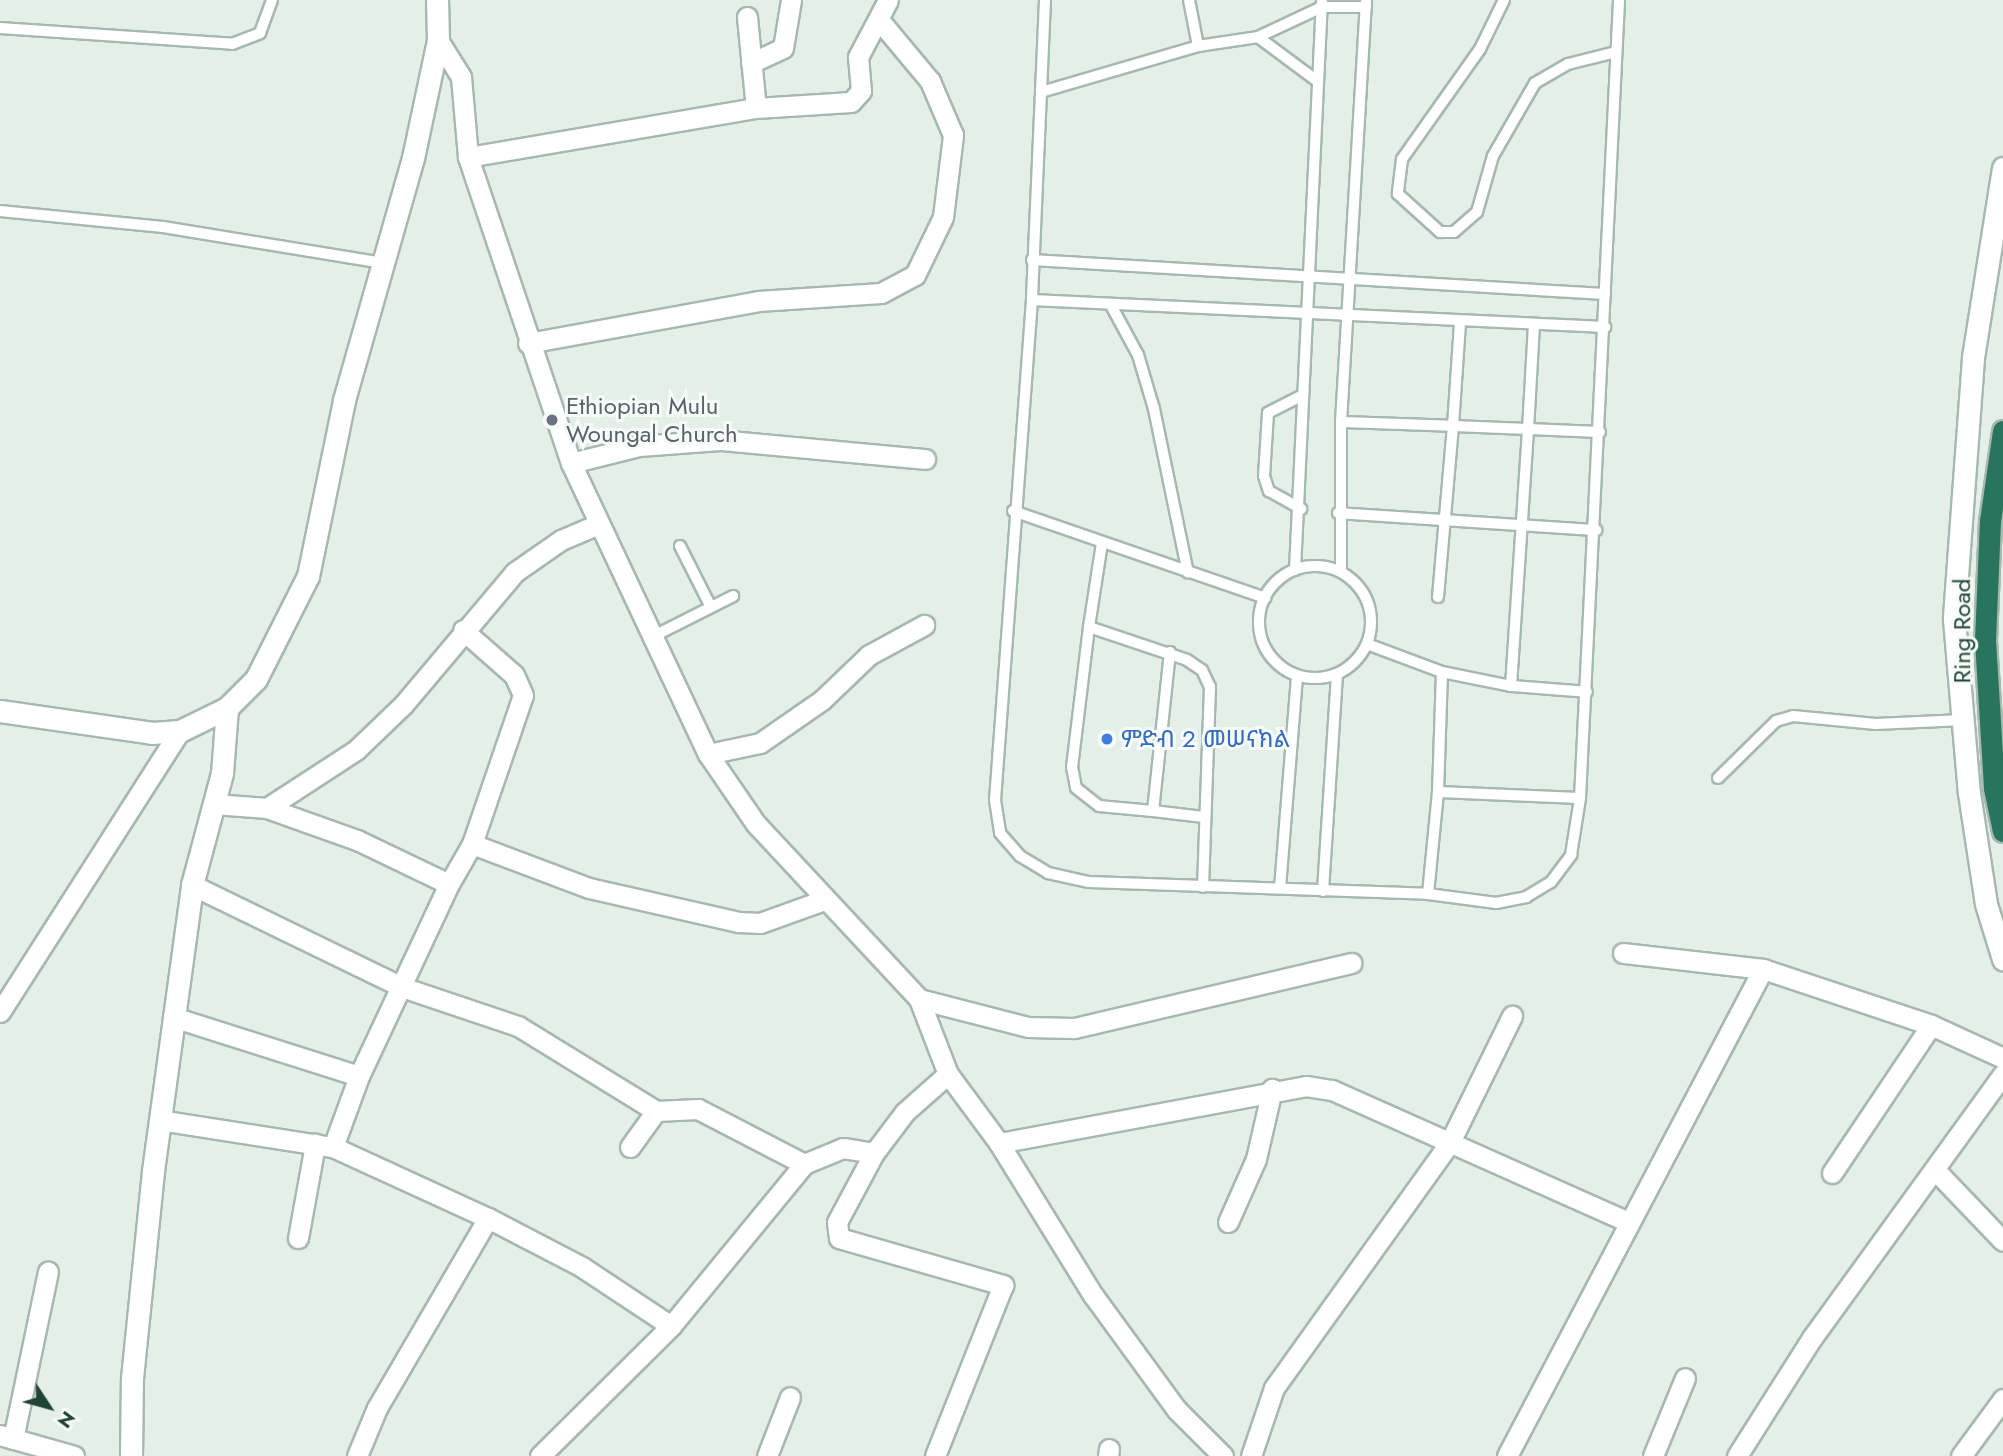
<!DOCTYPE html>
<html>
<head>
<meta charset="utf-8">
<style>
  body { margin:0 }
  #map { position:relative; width:2003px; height:1456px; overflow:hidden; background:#e5efe9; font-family:Jost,"Noto Sans Ethiopic",sans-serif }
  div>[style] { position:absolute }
  .roads { filter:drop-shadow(2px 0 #a6b8b0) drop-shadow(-2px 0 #a6b8b0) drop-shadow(0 2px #a6b8b0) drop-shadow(0 -2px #a6b8b0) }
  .lane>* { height:10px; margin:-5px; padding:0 5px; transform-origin:5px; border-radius:5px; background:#fff }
  .lane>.ring { margin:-5px; padding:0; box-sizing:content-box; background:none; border:10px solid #fff; border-radius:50% }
  .street>* { height:19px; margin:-9.5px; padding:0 9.5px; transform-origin:9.5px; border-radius:9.5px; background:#fff }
  .secondary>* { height:21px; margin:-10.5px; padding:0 10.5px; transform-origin:10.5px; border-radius:10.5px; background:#fff }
  .highway>* { height:21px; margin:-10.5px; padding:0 10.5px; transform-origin:10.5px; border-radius:10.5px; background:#29745c }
  .dots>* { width:19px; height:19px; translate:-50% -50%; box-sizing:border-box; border:4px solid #f6fbf8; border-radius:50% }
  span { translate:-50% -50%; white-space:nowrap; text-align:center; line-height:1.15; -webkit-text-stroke:6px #f6fbf8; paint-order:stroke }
  .worship-label { font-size:24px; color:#5b616d }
  .left { translate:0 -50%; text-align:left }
  .street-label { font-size:24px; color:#214437 }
  .shop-label { font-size:24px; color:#366cbe }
  .north { position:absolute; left:14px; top:1372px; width:70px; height:70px; -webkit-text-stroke:5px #f6fbf8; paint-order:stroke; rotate:126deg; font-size:19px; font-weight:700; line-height:28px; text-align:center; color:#214437 }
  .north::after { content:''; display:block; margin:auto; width:24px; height:32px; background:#214437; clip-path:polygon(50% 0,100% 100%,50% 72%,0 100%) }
</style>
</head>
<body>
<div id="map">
  <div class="roads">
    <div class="lane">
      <div style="left:1045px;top:0;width:300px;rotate:92.5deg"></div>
      <div style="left:1032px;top:300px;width:501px;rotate:94.23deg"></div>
      <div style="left:995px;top:800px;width:33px;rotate:81deg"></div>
      <div style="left:1000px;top:833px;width:30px;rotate:49deg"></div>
      <div style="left:1020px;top:856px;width:33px;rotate:31deg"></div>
      <div style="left:1048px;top:873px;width:42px;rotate:12.4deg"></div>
      <div style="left:1089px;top:882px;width:339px;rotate:2deg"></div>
      <div style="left:1428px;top:894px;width:69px;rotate:7.5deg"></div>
      <div style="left:1496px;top:903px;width:31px;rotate:-11deg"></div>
      <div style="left:1526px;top:897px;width:29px;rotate:-31deg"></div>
      <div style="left:1551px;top:882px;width:34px;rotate:-53deg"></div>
      <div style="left:1571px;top:855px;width:58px;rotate:-81deg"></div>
      <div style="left:1580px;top:798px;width:799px;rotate:-87.2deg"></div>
      <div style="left:1189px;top:0;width:47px;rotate:78.9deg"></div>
      <div style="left:1198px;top:46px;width:61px;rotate:-8.5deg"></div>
      <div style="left:1258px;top:37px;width:71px;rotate:-25.1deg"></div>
      <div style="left:1322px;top:7px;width:44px"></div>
      <div style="left:1504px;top:0;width:55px;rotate:116.1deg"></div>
      <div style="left:1480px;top:49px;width:135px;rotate:125.3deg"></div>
      <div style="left:1402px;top:159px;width:35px;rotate:97deg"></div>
      <div style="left:1398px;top:194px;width:57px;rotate:42.1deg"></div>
      <div style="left:1440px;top:232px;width:14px"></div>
      <div style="left:1454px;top:232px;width:30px;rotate:-41deg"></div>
      <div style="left:1477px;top:212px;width:58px;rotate:-74.1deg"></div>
      <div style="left:1493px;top:156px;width:84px;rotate:-60.1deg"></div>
      <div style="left:1535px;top:83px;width:38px;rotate:-30deg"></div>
      <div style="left:1568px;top:64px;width:49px;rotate:-14deg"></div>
      <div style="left:0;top:28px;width:233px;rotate:3.9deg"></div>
      <div style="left:232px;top:44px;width:30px;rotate:-21deg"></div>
      <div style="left:260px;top:33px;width:35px;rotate:-70deg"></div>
      <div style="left:1258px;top:37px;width:72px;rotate:36.6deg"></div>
      <div style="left:1041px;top:92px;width:164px;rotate:-16.3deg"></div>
      <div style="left:0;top:211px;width:164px;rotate:5.6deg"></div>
      <div style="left:163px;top:227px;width:223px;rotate:9.3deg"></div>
      <div style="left:1032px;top:260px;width:574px;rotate:3.4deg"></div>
      <div style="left:1032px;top:300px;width:574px;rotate:2.7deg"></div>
      <div style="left:1112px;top:307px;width:55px;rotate:61.6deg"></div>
      <div style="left:1138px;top:355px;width:56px;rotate:73.5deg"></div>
      <div style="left:1154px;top:409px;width:167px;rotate:78.3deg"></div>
      <div style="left:1301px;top:396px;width:37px;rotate:153deg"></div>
      <div style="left:1268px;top:413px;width:63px;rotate:93.6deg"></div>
      <div style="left:1264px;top:476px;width:16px;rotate:72deg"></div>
      <div style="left:1269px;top:491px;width:37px;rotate:29deg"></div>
      <div style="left:1341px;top:422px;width:112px;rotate:2deg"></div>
      <div style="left:1453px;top:426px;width:104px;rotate:-86.1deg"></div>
      <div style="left:1013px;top:511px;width:267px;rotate:19deg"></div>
      <div style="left:1338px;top:513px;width:259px;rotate:3.8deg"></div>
      <div style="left:1102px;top:543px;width:85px;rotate:98.8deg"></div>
      <div style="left:1089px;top:627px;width:103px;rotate:18.6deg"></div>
      <div style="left:1187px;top:660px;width:18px;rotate:34deg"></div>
      <div style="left:1202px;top:670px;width:19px;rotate:65deg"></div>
      <div style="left:1210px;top:687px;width:200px;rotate:92deg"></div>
      <div style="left:680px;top:546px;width:68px;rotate:63.1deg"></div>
      <div class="ring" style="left:1259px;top:566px;width:102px;height:102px"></div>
      <div style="left:1295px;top:570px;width:571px;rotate:-87.29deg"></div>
      <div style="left:1341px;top:572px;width:150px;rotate:-90deg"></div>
      <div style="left:1341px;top:422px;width:423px;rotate:-86.6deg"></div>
      <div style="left:1438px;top:597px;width:172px;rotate:-85deg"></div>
      <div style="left:1453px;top:426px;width:75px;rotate:2.3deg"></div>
      <div style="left:1528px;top:429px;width:104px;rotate:-86.7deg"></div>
      <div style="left:1089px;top:627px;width:141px;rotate:96.9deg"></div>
      <div style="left:1072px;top:767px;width:21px;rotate:79deg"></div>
      <div style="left:1076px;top:788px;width:29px;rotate:38deg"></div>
      <div style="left:1099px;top:806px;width:54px;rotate:5.3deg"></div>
      <div style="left:652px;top:637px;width:91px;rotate:-26.8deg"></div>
      <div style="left:1367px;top:644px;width:80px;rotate:20.5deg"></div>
      <div style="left:1442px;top:672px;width:70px;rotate:11.5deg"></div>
      <div style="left:1511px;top:686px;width:258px;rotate:-86.2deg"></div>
      <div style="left:1528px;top:429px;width:72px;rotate:2.4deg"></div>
      <div style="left:1170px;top:652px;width:160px;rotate:96.1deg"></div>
      <div style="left:1153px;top:811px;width:51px;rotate:6.7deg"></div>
      <div style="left:1442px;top:672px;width:120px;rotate:91.9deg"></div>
      <div style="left:1438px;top:792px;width:142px;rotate:2.4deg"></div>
      <div style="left:1511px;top:686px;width:76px;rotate:4.5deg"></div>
      <div style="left:1718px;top:778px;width:81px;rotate:-44.5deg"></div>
      <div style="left:1776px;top:721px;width:18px;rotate:-16deg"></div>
      <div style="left:1793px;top:716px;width:83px;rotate:5.5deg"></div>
      <div style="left:1876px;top:724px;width:87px;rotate:-2.6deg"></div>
      <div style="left:1280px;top:888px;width:213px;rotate:-85.4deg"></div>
      <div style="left:1323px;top:891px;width:217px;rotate:-86.3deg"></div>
      <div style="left:1428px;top:894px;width:102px;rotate:-84.4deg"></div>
    </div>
    <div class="street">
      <div style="left:747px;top:17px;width:91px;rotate:84.4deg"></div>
      <div style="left:438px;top:40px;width:44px;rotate:58.1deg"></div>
      <div style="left:461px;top:77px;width:80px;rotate:85deg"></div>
      <div style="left:468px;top:157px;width:323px;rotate:71.4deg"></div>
      <div style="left:571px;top:463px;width:322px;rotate:64.8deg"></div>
      <div style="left:708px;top:754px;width:85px;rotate:55.6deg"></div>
      <div style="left:756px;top:824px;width:239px;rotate:47deg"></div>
      <div style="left:919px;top:999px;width:80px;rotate:68.9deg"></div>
      <div style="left:948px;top:1074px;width:86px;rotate:53.5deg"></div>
      <div style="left:999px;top:1143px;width:179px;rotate:58.3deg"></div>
      <div style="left:1093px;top:1295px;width:142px;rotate:53.9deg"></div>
      <div style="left:1177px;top:1410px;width:65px;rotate:45deg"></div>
      <div style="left:751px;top:63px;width:35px;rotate:-25deg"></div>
      <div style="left:783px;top:48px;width:49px;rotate:-80.5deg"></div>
      <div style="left:468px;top:157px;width:292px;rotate:-9.7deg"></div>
      <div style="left:756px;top:108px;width:95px;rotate:-3.6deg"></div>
      <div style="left:851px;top:102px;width:15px;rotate:-48deg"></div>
      <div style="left:861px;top:91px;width:34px;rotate:-95deg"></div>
      <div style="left:858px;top:57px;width:64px;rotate:-62.2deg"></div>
      <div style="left:528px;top:343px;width:234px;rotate:-10.3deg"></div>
      <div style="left:758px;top:301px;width:123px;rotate:-3.7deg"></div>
      <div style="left:881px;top:293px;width:38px;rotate:-28deg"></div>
      <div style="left:915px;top:275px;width:64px;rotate:-64.2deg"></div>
      <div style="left:943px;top:217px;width:83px;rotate:-83deg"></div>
      <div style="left:953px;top:135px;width:59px;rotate:-113.1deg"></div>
      <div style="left:930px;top:81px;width:78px;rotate:-129.8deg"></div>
      <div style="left:571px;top:463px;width:70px;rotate:-14deg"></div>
      <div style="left:639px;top:446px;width:81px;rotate:-4.2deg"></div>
      <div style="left:720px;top:440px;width:206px;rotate:5.3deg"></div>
      <div style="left:708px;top:754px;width:53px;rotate:-11.9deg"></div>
      <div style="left:760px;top:743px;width:75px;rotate:-34.7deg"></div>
      <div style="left:822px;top:700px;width:65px;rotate:-43.8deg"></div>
      <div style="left:869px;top:655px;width:63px;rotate:-28.6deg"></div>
      <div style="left:214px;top:804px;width:53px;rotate:4.3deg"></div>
      <div style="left:267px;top:808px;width:106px;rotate:-33.1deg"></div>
      <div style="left:356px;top:750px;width:65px;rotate:-43.8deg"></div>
      <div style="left:403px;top:705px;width:174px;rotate:-49.9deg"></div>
      <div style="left:515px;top:572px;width:56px;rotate:-34.8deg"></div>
      <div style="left:561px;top:540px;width:39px;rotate:-23deg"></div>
      <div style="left:267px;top:808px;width:96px;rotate:19.6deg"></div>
      <div style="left:357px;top:840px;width:102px;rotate:25.6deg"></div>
      <div style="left:449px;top:884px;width:46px;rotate:-60.1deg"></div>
      <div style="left:472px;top:844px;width:157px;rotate:-71.1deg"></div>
      <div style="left:523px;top:695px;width:22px;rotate:-114deg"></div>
      <div style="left:514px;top:675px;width:68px;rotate:-138.6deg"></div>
      <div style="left:472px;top:844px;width:125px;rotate:20.6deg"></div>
      <div style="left:589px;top:888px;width:154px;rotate:12.8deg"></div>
      <div style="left:739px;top:922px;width:21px;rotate:3deg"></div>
      <div style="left:760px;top:923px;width:68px;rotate:-19.8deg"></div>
      <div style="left:192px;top:885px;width:233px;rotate:25.9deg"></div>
      <div style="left:402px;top:987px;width:122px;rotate:18.6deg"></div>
      <div style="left:518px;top:1026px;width:162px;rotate:31.6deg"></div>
      <div style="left:656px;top:1111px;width:42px;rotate:-2.7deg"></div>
      <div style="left:698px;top:1109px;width:119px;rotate:27.4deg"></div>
      <div style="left:1623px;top:953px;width:141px;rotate:6.5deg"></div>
      <div style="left:919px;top:999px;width:113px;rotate:14.4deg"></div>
      <div style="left:1028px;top:1027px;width:46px;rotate:1.2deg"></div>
      <div style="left:1074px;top:1028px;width:285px;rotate:-13.2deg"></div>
      <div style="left:0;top:1012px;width:334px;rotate:-57.4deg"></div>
      <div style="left:173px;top:1017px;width:195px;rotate:17.6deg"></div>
      <div style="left:359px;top:1076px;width:212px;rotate:-64.9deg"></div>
      <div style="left:359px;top:1076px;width:76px;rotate:110.1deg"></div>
      <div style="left:333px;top:1147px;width:170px;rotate:24.6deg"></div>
      <div style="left:160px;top:1120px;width:175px;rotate:8.9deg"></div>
      <div style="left:999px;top:1143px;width:312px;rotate:-10.5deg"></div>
      <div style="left:1306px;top:1086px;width:26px;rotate:9deg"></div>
      <div style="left:1332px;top:1090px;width:322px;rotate:24deg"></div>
      <div style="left:630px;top:1147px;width:44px;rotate:-54.2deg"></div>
      <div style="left:874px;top:1153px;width:78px;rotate:118.2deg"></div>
      <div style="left:837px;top:1222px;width:16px;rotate:83deg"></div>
      <div style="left:839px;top:1238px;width:171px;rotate:16deg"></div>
      <div style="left:1003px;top:1285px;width:184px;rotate:111.7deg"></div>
      <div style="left:1937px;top:1172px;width:95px;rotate:46.3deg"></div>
      <div style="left:1832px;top:1173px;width:178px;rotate:-56.2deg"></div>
      <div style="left:1228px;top:1222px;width:69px;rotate:-66deg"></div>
      <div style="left:1256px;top:1159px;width:72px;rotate:-77.1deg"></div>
      <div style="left:298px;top:1238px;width:96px;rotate:-79.7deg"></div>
      <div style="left:0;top:1435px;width:77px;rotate:15.8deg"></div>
      <div style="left:13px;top:1439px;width:171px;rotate:-78.2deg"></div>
      <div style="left:357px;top:1456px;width:52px;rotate:-67.4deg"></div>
      <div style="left:377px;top:1408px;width:220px;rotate:-59.7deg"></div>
      <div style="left:488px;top:1218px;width:106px;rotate:27.5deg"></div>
      <div style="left:582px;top:1267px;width:107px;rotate:33.5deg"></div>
      <div style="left:540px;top:1456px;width:185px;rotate:-44.8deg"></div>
      <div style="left:671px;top:1326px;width:210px;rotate:-50.6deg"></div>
      <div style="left:804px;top:1164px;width:42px;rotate:-22.3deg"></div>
      <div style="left:843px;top:1148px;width:31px;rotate:9deg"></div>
      <div style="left:874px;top:1153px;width:51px;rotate:-52.9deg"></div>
      <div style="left:905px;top:1112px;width:57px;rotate:-41.5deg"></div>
      <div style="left:767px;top:1456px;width:63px;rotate:-68.7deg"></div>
      <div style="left:1108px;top:1456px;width:7px;rotate:-82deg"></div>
      <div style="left:1251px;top:1456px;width:72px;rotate:-71.3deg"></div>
      <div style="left:1274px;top:1388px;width:300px;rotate:-54.4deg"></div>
      <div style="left:1449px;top:1144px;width:143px;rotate:-63.8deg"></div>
      <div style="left:1507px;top:1456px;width:550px;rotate:-62.27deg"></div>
      <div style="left:1763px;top:969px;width:177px;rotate:18.4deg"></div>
      <div style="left:1931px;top:1025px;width:79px;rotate:24.6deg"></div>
      <div style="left:1653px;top:1456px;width:84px;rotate:-67.7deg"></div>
      <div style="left:1737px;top:1456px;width:140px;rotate:-57.6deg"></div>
      <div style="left:1812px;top:1338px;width:326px;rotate:-54.1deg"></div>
      <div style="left:1961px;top:1456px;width:71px;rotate:-53.6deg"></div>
    </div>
    <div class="secondary">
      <div style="left:2003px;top:168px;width:192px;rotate:99deg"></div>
      <div style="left:1973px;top:358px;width:262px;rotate:94.2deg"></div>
      <div style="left:1954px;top:619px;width:175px;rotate:85.1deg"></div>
      <div style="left:1969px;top:793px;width:112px;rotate:81.3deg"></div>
      <div style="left:1986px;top:904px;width:58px;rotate:72.8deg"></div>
      <div style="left:0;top:711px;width:154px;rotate:8.2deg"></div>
      <div style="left:152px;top:733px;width:28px;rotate:-4deg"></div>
      <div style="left:180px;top:731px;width:52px;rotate:-26.1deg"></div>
      <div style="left:227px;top:708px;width:41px;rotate:-45deg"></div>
      <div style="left:256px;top:679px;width:115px;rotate:-63.2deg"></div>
      <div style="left:308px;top:576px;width:180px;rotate:-78.4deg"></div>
      <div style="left:344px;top:400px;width:252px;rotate:-74.1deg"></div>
      <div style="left:413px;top:158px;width:121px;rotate:-78deg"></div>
      <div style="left:438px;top:40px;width:40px;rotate:-91.4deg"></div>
      <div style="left:131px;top:1456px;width:78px;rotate:-89.3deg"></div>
      <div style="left:132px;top:1378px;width:208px;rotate:-84.2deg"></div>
      <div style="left:153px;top:1171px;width:289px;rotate:-82.2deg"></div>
      <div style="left:192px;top:885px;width:116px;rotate:-75deg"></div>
      <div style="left:222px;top:773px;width:65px;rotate:-85.6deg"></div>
    </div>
    <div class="highway">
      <div style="left:2003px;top:431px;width:91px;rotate:98.2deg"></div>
      <div style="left:1990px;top:521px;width:119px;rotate:92.4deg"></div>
      <div style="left:1985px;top:640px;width:148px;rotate:86.5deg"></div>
      <div style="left:1994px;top:788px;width:44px;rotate:78.2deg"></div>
    </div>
  </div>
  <div class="dots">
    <div style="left:552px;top:420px;background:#6b7280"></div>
    <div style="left:1107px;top:739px;background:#3f7fe0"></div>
  </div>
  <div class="worship-label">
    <span class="left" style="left:566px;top:420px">Ethiopian Mulu<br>Woungal Church</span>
  </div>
  <div class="street-label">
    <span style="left:1962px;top:631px;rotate:-90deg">Ring Road</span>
  </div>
  <div class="shop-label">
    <span class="left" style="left:1121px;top:739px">ምድብ 2 መሠናክል</span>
  </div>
  <div class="north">N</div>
</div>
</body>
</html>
